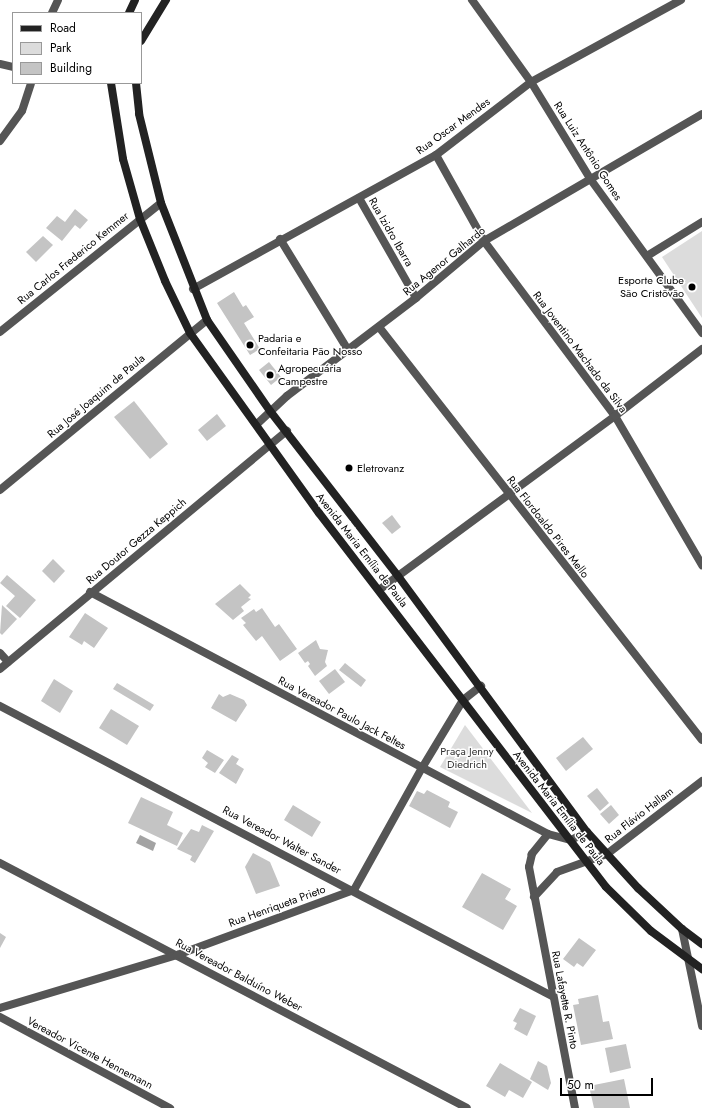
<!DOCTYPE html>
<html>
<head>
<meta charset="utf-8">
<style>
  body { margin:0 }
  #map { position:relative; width:702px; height:1108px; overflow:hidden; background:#fff; font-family:Jost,sans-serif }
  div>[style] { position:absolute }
  .green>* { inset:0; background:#dcdcdc }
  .water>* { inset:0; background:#a3a3a3 }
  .building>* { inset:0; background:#c4c4c4 }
  .street>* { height:8px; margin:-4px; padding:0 4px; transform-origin:4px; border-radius:4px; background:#555 }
  .secondary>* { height:8px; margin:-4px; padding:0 4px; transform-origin:4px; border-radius:4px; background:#222 }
  .dots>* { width:11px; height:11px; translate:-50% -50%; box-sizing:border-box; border:2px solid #fff; border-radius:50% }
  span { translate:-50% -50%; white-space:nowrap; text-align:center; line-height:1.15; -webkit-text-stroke:3px #fff; paint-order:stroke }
  .street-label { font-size:11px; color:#000 }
  .poi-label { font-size:11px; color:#000 }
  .right { translate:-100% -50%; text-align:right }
  .left { translate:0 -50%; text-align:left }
  .park-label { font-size:11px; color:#333 }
  .legend { position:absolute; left:12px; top:12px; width:130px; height:72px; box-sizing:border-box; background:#fff; border:1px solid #999; margin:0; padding:5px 7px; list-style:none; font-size:12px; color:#000 }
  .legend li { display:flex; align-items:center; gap:8px; height:20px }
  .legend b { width:20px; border:1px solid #999 }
  .scale { position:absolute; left:560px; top:1078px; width:93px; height:18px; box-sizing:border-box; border:2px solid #000; border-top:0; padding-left:5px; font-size:12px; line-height:14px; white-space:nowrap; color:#000; -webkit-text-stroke:3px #fff; paint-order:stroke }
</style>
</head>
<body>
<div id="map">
  <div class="green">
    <div style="clip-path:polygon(702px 231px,702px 318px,662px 257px)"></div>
    <div style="clip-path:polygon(465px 725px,532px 813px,440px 767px)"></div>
  </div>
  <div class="water">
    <div style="clip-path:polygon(140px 835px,156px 843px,153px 851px,136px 843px)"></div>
  </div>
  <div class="building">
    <div style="clip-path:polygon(75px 209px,88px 220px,80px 229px,75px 225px,62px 241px,46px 228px,57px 216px,65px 222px)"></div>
    <div style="clip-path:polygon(43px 236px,53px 245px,36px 262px,26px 252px)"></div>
    <div style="clip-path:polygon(234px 292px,243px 307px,246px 305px,254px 317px,244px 323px,260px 349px,250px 355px,217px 303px)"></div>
    <div style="clip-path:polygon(269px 362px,281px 377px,271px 385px,259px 370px)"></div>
    <div style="clip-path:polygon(134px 401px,168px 444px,150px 459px,114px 417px)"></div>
    <div style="clip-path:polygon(217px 414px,226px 426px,207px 441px,198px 430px)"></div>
    <div style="clip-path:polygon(392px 515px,401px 527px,392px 534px,382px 523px)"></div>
    <div style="clip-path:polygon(53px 559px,65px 571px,54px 583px,42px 571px)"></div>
    <div style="clip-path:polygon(7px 575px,36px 600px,20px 618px,6px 606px,15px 596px,0 583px)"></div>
    <div style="clip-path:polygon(240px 584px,251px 595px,248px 598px,251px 599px,241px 607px,244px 611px,233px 620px,215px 604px)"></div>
    <div style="clip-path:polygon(2px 605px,17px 619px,2px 635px,0 633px)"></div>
    <div style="clip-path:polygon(262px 608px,275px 627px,279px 624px,297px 649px,280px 661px,262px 636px,256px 641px,243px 625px,246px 623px,241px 618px,254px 609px,256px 612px)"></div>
    <div style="clip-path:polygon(85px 613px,108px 628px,94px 648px,84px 641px,82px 645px,69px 637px)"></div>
    <div style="clip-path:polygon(316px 640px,320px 649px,328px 650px,325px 662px,327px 666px,315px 676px,308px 666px,310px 664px,308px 661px,305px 663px,298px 653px)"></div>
    <div style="clip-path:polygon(345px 663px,366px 680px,361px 687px,339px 670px)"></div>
    <div style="clip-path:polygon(335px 669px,345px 682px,329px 694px,319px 681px)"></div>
    <div style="clip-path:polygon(54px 679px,73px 691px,60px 713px,41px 701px)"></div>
    <div style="clip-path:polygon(117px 683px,154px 705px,150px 711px,113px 689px)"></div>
    <div style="clip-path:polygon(219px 694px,223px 697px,230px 694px,244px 700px,247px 705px,236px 722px,211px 708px)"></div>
    <div style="clip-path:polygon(111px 709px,139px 726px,127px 745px,99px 728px)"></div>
    <div style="clip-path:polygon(583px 737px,593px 749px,566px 771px,556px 758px)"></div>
    <div style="clip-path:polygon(207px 750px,224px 760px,215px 773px,205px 767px,208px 763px,202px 758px)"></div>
    <div style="clip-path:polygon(232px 755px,239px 759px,236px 764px,244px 769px,236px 784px,219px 773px)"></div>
    <div style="clip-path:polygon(597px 788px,609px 803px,600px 811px,587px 796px)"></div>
    <div style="clip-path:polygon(427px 790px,450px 802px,448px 807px,458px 812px,450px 828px,409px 806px,417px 791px,424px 794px)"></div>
    <div style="clip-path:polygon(141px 797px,173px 812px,167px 825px,183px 833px,177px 846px,128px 823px)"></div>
    <div style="clip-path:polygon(293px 805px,321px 822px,312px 837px,284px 820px)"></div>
    <div style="clip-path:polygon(611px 805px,619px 815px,609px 824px,600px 814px)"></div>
    <div style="clip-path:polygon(202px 825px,214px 831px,195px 863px,190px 860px,192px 856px,177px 849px,191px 829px,199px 832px)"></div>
    <div style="clip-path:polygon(253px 853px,270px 862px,280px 886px,256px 894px,245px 867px)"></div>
    <div style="clip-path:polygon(482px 873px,511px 889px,505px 899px,517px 906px,503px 930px,462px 907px)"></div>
    <div style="clip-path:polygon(0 933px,6px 937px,0 948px)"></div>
    <div style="clip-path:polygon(579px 938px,596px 950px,583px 967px,577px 963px,574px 967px,563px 959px)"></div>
    <div style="clip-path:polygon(598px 995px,603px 1022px,609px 1021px,613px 1039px,581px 1045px,573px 1005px,579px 1004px,578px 999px)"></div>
    <div style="clip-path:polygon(520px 1008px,536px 1016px,527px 1036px,514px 1029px,517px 1023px,513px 1021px)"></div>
    <div style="clip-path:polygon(626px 1044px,631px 1068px,610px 1073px,605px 1048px)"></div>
    <div style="clip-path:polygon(538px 1061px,547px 1066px,551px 1083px,548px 1090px,530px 1079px)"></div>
    <div style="clip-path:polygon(500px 1063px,532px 1082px,523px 1098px,509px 1090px,505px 1097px,486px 1086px)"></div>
    <div style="clip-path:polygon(624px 1079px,630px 1108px,594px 1108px,589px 1086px)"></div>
  </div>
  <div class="street">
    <div style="left:472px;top:0;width:101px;rotate:54.3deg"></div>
    <div style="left:531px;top:82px;width:115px;rotate:58.5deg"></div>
    <div style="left:591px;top:180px;width:189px;rotate:54deg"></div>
    <div style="left:52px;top:13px;width:14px;rotate:-65deg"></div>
    <div style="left:0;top:64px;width:13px;rotate:13deg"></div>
    <div style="left:0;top:141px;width:37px;rotate:-54deg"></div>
    <div style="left:22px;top:111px;width:29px;rotate:-72deg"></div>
    <div style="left:436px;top:155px;width:98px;rotate:60.8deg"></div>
    <div style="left:484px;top:241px;width:219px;rotate:53.2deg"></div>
    <div style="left:615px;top:416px;width:173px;rotate:59.7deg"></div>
    <div style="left:359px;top:198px;width:115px;rotate:60.3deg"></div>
    <div style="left:280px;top:239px;width:130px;rotate:58.5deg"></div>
    <div style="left:647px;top:256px;width:65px;rotate:-31.7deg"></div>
    <div style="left:193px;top:289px;width:277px;rotate:-28.9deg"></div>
    <div style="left:436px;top:155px;width:120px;rotate:-37.5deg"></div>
    <div style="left:531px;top:82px;width:171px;rotate:-28.7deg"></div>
    <div style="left:379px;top:327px;width:524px;rotate:51.97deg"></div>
    <div style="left:0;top:332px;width:206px;rotate:-38.7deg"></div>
    <div style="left:257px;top:424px;width:41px;rotate:-43deg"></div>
    <div style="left:287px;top:396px;width:162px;rotate:-37.2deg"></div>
    <div style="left:416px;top:298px;width:89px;rotate:-40deg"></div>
    <div style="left:484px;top:241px;width:252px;rotate:-30.2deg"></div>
    <div style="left:0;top:490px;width:268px;rotate:-39.4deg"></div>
    <div style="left:379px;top:590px;width:293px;rotate:-36.4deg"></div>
    <div style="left:615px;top:416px;width:110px;rotate:-37.6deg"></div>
    <div style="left:90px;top:592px;width:518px;rotate:27.85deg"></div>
    <div style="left:548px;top:834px;width:24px;rotate:15deg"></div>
    <div style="left:571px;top:840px;width:18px;rotate:-27deg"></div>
    <div style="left:0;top:653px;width:12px;rotate:48deg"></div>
    <div style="left:0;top:669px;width:373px;rotate:-39.7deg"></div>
    <div style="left:0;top:706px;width:624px;rotate:27.72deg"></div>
    <div style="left:548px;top:834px;width:26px;rotate:129deg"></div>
    <div style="left:532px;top:854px;width:13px;rotate:103deg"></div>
    <div style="left:529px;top:867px;width:245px;rotate:79.2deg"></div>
    <div style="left:0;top:863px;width:527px;rotate:27.68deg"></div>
    <div style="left:534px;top:897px;width:34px;rotate:-47deg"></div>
    <div style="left:557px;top:872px;width:53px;rotate:-19.8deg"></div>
    <div style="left:607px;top:854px;width:120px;rotate:-37.5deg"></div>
    <div style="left:682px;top:929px;width:99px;rotate:78.3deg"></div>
    <div style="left:0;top:1008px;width:185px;rotate:-16.7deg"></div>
    <div style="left:177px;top:955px;width:189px;rotate:-20.2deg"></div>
    <div style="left:354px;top:890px;width:140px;rotate:-60.9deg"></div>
    <div style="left:422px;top:768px;width:79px;rotate:-58.9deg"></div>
    <div style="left:463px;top:700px;width:23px;rotate:-38deg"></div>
    <div style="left:0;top:1017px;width:193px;rotate:28.2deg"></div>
  </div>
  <div class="secondary">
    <div style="left:129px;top:13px;width:14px;rotate:-65deg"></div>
    <div style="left:141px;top:41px;width:48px;rotate:-58.6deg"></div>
    <div style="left:111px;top:83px;width:77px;rotate:81deg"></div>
    <div style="left:123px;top:159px;width:62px;rotate:74.2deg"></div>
    <div style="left:140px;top:219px;width:67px;rotate:68deg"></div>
    <div style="left:165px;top:281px;width:58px;rotate:64.3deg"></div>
    <div style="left:190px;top:333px;width:221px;rotate:54.4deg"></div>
    <div style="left:319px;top:513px;width:471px;rotate:52.5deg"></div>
    <div style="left:606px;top:887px;width:63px;rotate:44.4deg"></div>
    <div style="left:651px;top:931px;width:64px;rotate:36.7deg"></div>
    <div style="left:136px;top:83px;width:31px;rotate:84deg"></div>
    <div style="left:139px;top:114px;width:92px;rotate:76.1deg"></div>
    <div style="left:161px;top:203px;width:126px;rotate:68.5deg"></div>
    <div style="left:207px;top:320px;width:111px;rotate:55.3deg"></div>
    <div style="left:270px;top:411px;width:209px;rotate:52.2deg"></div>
    <div style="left:398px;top:576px;width:318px;rotate:53.6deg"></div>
    <div style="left:587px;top:832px;width:76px;rotate:47.7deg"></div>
    <div style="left:638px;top:888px;width:60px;rotate:43deg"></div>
    <div style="left:682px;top:929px;width:25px;rotate:37deg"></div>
  </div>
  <div class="dots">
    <div style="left:692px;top:287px;background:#000"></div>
    <div style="left:250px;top:345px;background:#000"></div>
    <div style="left:270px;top:375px;background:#000"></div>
    <div style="left:349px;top:468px;background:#000"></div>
  </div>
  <div class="street-label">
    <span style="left:453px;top:126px;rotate:-36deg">Rua Oscar Mendes</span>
    <span style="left:588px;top:151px;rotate:57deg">Rua Luiz Antônio Gomes</span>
    <span style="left:391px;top:232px;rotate:60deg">Rua Izidro Ibarra</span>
    <span style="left:73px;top:258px;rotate:-39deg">Rua Carlos Frederico Kemmer</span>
    <span style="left:444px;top:261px;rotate:-39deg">Rua Agenor Galhardo</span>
    <span style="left:580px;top:352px;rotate:53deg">Rua Joventino Machado da Silva</span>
    <span style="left:96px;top:396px;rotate:-40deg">Rua José Joaquim de Paula</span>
    <span style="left:548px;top:527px;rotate:52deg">Rua Flordoaldo Pires Mello</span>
    <span style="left:136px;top:541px;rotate:-40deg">Rua Doutor Gezza Keppich</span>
    <span style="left:362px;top:550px;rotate:52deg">Avenida Maria Emília de Paula</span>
    <span style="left:342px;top:713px;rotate:28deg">Rua Vereador Paulo Jack Feltes</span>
    <span style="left:559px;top:808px;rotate:52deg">Avenida Maria Emília de Paula</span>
    <span style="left:639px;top:815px;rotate:-38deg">Rua Flávio Hallam</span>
    <span style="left:282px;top:840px;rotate:28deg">Rua Vereador Walter Sander</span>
    <span style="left:277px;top:906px;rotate:-20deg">Rua Henriqueta Prieto</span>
    <span style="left:239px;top:975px;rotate:28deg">Rua Vereador Balduíno Weber</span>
    <span style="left:565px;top:1000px;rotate:79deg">Rua Lafayette R. Pinto</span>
    <span style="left:90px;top:1053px;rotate:28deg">Vereador Vicente Hennemann</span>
  </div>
  <div class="poi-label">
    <span class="right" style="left:684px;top:287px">Esporte Clube<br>São Cristõvão</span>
    <span class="left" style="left:258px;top:345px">Padaria e<br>Confeitaria Pão Nosso</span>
    <span class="left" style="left:278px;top:375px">Agropecuária<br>Campestre</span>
    <span class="left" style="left:357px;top:468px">Eletrovanz</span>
  </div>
  <div class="park-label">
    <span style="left:467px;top:758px">Praça Jenny<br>Diedrich</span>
  </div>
  <ul class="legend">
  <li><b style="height:5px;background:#222"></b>Road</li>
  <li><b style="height:11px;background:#dcdcdc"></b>Park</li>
  <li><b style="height:11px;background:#c4c4c4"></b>Building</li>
  </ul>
  <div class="scale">50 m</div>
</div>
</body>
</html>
